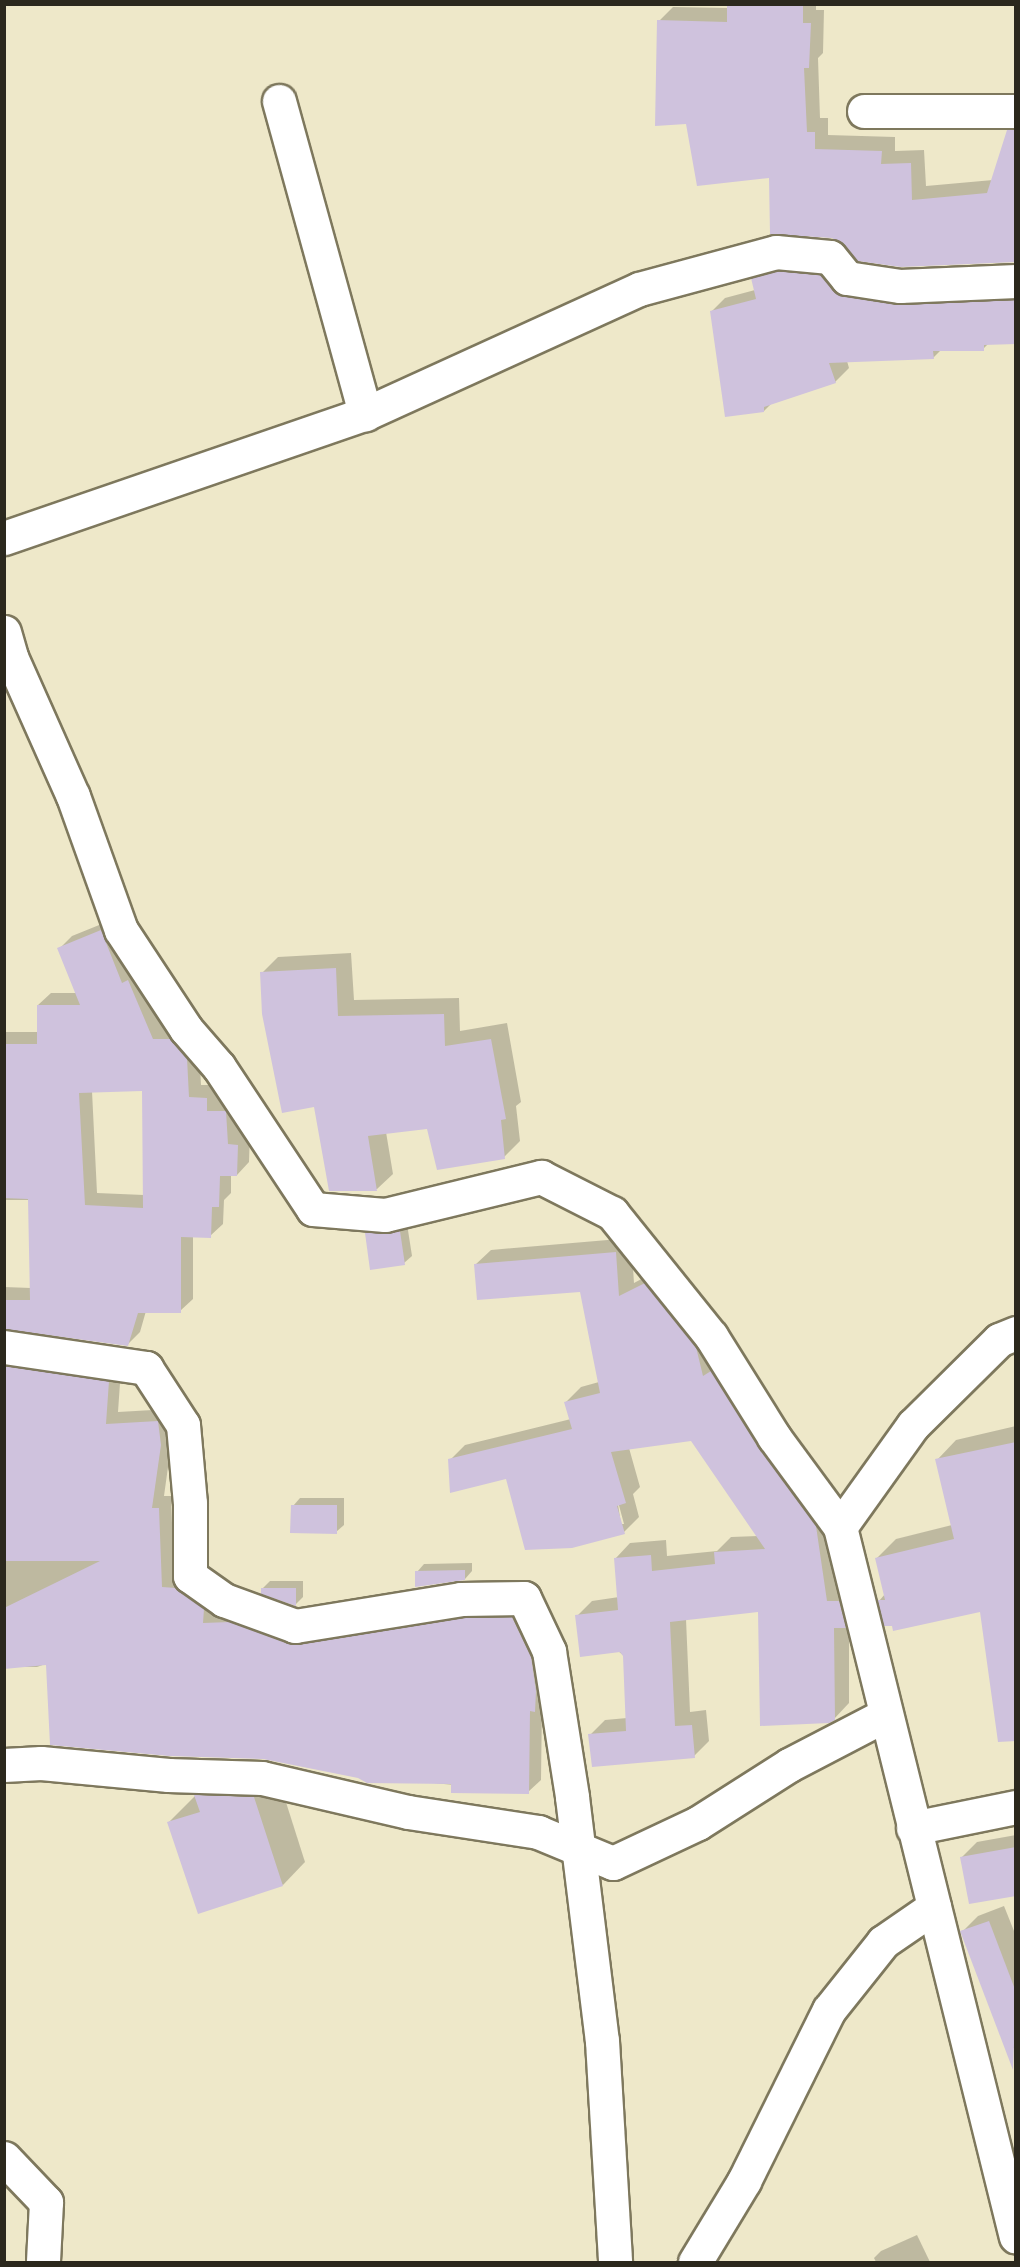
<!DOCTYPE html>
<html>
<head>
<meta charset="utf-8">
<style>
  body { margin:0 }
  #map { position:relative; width:1020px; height:2267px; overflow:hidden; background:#eee8c9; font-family:"PT Sans Narrow",sans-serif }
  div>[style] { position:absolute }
  .shadow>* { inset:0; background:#0003 }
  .building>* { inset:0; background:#cfc2dd }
  .roads { filter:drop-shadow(2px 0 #7e785d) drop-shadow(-2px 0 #7e785d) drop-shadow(0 2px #7e785d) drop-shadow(0 -2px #7e785d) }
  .minor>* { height:33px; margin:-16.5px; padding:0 16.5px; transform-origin:16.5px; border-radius:16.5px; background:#fff }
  span { translate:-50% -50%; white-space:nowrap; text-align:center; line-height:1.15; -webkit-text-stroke:5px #fbf5d6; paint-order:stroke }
  .frame { position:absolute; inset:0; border:6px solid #2b281d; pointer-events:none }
</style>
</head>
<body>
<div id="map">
  <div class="shadow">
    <div style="clip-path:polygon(729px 4px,816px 4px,816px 10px,824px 10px,823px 53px,818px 58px,820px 118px,828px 118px,828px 135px,895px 137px,895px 151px,924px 150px,926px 186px,993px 180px,1016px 261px,845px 244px,771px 176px,687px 123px,659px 21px,673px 7px,729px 8px)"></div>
    <div style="clip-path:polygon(767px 265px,1016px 287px,1016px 342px,989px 343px,983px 349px,941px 350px,933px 358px,847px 361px,849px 368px,835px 382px,772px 403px,764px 411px,711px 312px,725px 298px,755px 290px,753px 279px)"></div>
    <div style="clip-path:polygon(evenodd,114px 919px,199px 1045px,201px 1085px,219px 1085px,219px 1098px,238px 1099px,240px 1132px,250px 1132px,249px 1162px,237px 1175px,231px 1174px,231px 1193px,224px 1200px,223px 1224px,210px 1236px,193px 1236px,193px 1299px,180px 1311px,146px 1311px,140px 1332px,127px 1345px,4px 1329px,4px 1287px,31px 1288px,30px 1200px,4px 1200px,4px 1032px,38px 1032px,38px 1005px,51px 993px,77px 993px,59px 949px,72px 936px,114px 919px,144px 1090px,144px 1195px,97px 1193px,92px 1091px,144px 1090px)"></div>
    <div style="clip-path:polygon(351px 953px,354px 1000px,459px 998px,460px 1031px,507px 1023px,521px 1102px,516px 1106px,520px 1141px,504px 1157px,428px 1128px,386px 1132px,393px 1174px,377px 1189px,330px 1190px,316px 1105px,262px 973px,278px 957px)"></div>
    <div style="clip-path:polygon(407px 1224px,412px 1256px,404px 1263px,367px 1233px,374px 1226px)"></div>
    <div style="clip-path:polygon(evenodd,631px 1238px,634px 1283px,660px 1269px,831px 1511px,849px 1622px,849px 1703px,834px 1719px,760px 1611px,686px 1619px,690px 1712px,706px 1710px,709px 1741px,694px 1756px,590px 1735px,605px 1720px,627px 1718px,624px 1656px,577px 1616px,592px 1601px,619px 1597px,615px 1559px,630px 1543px,666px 1540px,667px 1556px,717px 1551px,731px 1537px,758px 1536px,691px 1439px,629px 1448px,640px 1487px,633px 1494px,639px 1517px,624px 1532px,507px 1478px,450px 1460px,465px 1445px,571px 1419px,566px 1402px,581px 1387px,599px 1382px,581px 1290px,475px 1265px,491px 1250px,631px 1238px,617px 1498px,624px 1524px,621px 1524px,617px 1498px)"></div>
    <div style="clip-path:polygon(4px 1346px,121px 1369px,118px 1412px,170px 1409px,173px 1431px,164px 1496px,171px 1496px,174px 1575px,215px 1611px,525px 1605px,542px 1703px,541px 1780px,528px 1792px,359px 1776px,48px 1663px,37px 1667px,4px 1667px)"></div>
    <div style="clip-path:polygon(1016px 1426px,1016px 1714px,981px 1611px,879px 1601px,885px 1594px,877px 1558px,896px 1539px,952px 1525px,937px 1460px,956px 1440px)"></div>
    <div style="clip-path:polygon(300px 1498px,344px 1498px,344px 1525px,336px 1532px,293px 1506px)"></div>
    <div style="clip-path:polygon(472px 1563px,472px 1571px,465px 1579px,417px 1572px,424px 1564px)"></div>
    <div style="clip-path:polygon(270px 1581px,303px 1581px,303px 1597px,295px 1605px,262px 1589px)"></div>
    <div style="clip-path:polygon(219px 1772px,277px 1774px,305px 1862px,283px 1885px,169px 1822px)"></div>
    <div style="clip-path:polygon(1016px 1835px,1016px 1894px,962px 1857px,977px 1842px)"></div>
    <div style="clip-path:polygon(1004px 1906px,1016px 1936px,1016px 2047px,1007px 2051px,962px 1932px,978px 1916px)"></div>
    <div style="clip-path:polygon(917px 2235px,930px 2262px,876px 2262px,874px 2258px,881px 2251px)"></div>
  </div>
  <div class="building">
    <div style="clip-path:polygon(727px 4px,803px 4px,803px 23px,811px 23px,809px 68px,804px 68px,807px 132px,815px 132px,815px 149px,882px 151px,881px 164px,911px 163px,912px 200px,987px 193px,1007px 130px,1016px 130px,1016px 262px,901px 267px,857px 261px,844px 245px,832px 238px,770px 234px,769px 178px,697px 186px,686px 124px,655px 126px,657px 20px,727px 22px)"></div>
    <div style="clip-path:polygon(778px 271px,820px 275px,843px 296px,897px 305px,1015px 300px,1016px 344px,984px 345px,984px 351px,933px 351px,934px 359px,829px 363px,836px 383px,764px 407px,764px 412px,725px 417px,710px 311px,756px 299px,751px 278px)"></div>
    <div style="clip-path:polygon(evenodd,101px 930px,122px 983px,128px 980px,153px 1039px,170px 1039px,187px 1058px,189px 1097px,207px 1098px,207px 1111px,226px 1111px,228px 1144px,238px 1145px,237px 1176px,220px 1176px,219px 1207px,212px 1207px,211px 1238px,181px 1237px,181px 1313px,138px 1313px,128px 1346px,4px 1329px,4px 1300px,30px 1300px,28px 1199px,4px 1198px,4px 1044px,37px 1044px,37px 1005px,80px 1005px,57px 948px,101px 930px,142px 1091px,143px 1208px,85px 1205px,79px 1093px,142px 1091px)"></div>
    <div style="clip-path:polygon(336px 968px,338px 1016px,444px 1014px,445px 1046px,491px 1039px,506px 1119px,501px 1120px,505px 1159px,437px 1170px,427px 1129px,368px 1136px,377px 1191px,329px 1191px,314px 1107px,282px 1113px,262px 1014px,260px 972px)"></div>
    <div style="clip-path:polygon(400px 1231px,405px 1265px,370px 1270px,365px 1233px)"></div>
    <div style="clip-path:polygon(616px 1252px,619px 1296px,645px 1283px,696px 1347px,703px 1376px,711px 1371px,758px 1447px,816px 1526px,827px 1601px,839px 1601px,846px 1628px,834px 1628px,835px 1720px,829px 1723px,760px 1726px,758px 1612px,670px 1622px,675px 1726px,692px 1725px,695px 1758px,592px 1767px,588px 1734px,626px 1731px,623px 1656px,620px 1652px,580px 1657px,575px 1615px,618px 1610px,614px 1558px,651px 1555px,652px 1571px,715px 1564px,714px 1552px,765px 1549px,691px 1441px,611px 1452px,626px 1503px,617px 1506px,625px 1534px,572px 1548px,525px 1550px,506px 1479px,450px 1493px,448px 1459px,572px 1429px,564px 1402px,600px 1393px,580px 1292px,477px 1300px,474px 1264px)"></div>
    <div style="clip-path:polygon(4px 1366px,109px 1381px,106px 1424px,158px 1421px,161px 1445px,152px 1508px,159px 1508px,162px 1587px,176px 1588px,204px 1609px,203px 1623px,230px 1622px,297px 1645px,463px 1618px,512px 1617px,531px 1657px,536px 1691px,535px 1712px,530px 1711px,529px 1794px,451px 1793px,451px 1784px,367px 1783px,358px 1778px,263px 1759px,169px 1756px,50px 1745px,46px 1665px,4px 1669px,4px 1608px,100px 1561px,4px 1561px)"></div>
    <div style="clip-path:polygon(1016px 1442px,1016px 1741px,998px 1742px,980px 1612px,893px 1631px,892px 1626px,884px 1626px,877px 1600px,885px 1600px,875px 1558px,954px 1539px,935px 1459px)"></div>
    <div style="clip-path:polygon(291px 1505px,337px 1505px,337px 1534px,290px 1533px)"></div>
    <div style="clip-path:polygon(465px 1570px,465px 1580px,415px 1587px,415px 1571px)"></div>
    <div style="clip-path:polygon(261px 1588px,296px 1588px,296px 1606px,261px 1594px)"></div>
    <div style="clip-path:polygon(194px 1795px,254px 1797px,283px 1886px,198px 1914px,167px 1822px,200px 1812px)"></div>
    <div style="clip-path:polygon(1016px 1847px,1016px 1896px,969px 1904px,960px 1857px)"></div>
    <div style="clip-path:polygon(989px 1921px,1016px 1992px,1013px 2070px,960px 1931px)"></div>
  </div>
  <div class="roads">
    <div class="minor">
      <div style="left:279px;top:101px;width:325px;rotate:74.6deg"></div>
      <div style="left:864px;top:111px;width:152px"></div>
      <div style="left:4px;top:538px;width:382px;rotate:-19deg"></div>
      <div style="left:365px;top:414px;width:301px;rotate:-24.5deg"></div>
      <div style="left:639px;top:289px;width:142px;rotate:-15.1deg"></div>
      <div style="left:776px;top:252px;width:54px;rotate:5.3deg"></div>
      <div style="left:830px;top:257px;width:27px;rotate:51deg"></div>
      <div style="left:847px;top:278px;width:54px;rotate:8.6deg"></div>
      <div style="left:900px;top:286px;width:116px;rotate:-2.5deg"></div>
      <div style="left:4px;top:632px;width:26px;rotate:74deg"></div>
      <div style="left:11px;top:657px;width:152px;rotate:66deg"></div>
      <div style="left:73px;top:796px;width:142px;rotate:70.3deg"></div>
      <div style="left:121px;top:930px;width:118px;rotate:56.7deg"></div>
      <div style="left:186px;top:1029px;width:50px;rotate:49deg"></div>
      <div style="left:219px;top:1067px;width:170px;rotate:56.5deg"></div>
      <div style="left:313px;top:1209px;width:72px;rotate:4.8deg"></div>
      <div style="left:385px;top:1215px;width:161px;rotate:-13.7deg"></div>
      <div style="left:541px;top:1177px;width:80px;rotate:26.9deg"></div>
      <div style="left:612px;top:1213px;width:158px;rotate:51.2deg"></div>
      <div style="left:711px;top:1336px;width:119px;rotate:58deg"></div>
      <div style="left:774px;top:1437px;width:112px;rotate:53.7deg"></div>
      <div style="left:1016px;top:1333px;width:18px;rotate:158deg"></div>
      <div style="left:999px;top:1340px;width:121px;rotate:135.3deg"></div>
      <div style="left:913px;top:1425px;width:125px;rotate:125.6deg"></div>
      <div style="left:840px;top:1527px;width:731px;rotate:76.08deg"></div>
      <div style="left:4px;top:1347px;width:144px;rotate:8.4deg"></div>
      <div style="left:146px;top:1368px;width:68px;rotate:57deg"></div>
      <div style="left:183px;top:1425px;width:78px;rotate:84.9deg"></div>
      <div style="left:190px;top:1503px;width:73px;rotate:90deg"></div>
      <div style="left:190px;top:1576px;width:42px;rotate:35.2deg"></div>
      <div style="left:224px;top:1600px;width:76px;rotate:20.1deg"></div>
      <div style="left:295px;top:1626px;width:168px;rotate:-9.2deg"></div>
      <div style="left:461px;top:1599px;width:63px;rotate:-0.9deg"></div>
      <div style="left:524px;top:1598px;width:59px;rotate:64.7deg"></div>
      <div style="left:549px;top:1651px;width:148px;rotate:81deg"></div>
      <div style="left:572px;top:1797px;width:246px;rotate:83deg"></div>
      <div style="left:602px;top:2041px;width:221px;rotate:86.6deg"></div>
      <div style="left:4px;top:1765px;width:37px;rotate:-3deg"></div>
      <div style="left:41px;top:1763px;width:128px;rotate:5.4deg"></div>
      <div style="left:168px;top:1775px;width:94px;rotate:1.8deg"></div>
      <div style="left:262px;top:1778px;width:150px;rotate:13.1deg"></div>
      <div style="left:408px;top:1812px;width:132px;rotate:8.7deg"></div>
      <div style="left:538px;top:1832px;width:81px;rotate:22.5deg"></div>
      <div style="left:613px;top:1863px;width:94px;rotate:-25.2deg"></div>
      <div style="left:698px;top:1823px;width:108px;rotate:-32.5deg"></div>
      <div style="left:789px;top:1765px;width:108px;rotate:-27.5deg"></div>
      <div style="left:913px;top:1828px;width:105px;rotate:-11.5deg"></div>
      <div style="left:4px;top:2158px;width:61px;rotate:46.3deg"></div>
      <div style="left:46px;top:2202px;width:60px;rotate:92.9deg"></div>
      <div style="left:695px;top:2262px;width:95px;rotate:-58.8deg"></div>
      <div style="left:744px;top:2181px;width:191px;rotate:-63.6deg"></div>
      <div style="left:829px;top:2010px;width:87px;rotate:-51.5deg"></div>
      <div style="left:883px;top:1942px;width:62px;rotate:-34.5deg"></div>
    </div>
  </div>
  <div class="frame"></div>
</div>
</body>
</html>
